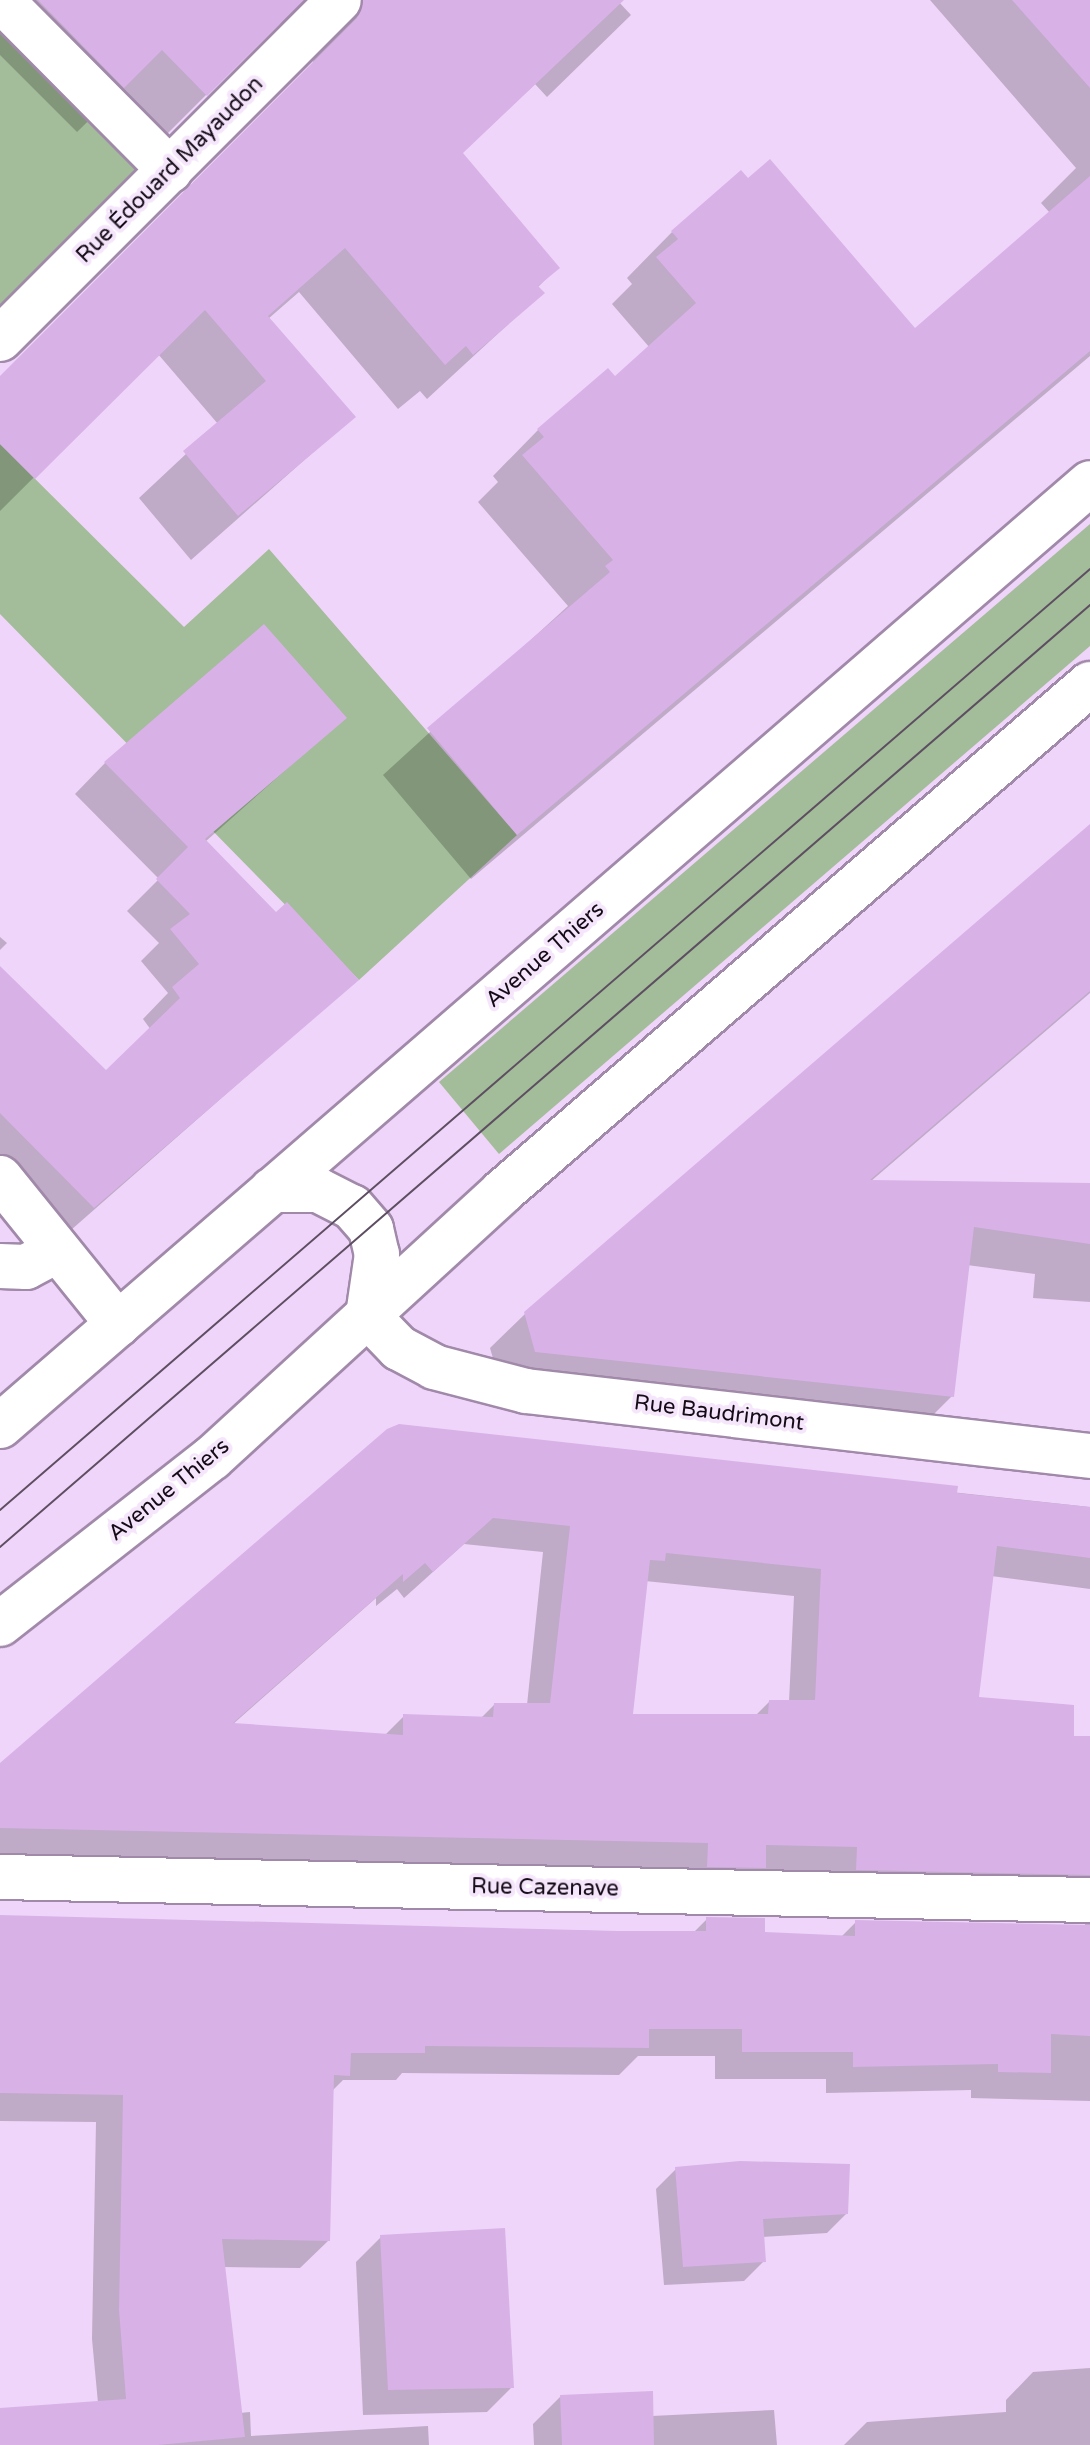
<!DOCTYPE html>
<html>
<head>
<meta charset="utf-8">
<style>
  body { margin:0 }
  #map { position:relative; width:1090px; height:2445px; overflow:hidden; background:#efd5f9; font-family:"Varela Round",sans-serif }
  div>[style] { position:absolute }
  .green>* { inset:0; background:#a3bc99 }
  .shadow>* { inset:0; background:#0003 }
  .building>* { inset:0; background:#d8b1e7 }
  .roads { filter:drop-shadow(2px 0 #a189aa) drop-shadow(-2px 0 #a189aa) drop-shadow(0 2px #a189aa) drop-shadow(0 -2px #a189aa) }
  .minor>* { height:44px; margin:-22px; padding:0 22px; transform-origin:22px; border-radius:22px; background:#fff }
  .tertiary>* { height:44px; margin:-22px; padding:0 22px; transform-origin:22px; border-radius:22px; background:#fff }
  .tram>* { height:2px; margin:-1px; padding:0 1px; transform-origin:1px; border-radius:1px; background:#5d4e62 }
  span { translate:-50% -50%; white-space:nowrap; text-align:center; line-height:1.15; -webkit-text-stroke:8px #f6e6fc; paint-order:stroke }
  .street-label { font-size:22px; color:#140b17 }
</style>
</head>
<body>
<div id="map">
  <div class="green">
    <div style="clip-path:polygon(0 28px,143px 169px,0 308px)"></div>
    <div style="clip-path:polygon(0 444px,184px 627px,269px 549px,517px 835px,359px 980px,0 614px)"></div>
    <div style="clip-path:polygon(1090px 524px,1090px 646px,499px 1154px,439px 1082px)"></div>
  </div>
  <div class="shadow">
    <div style="clip-path:polygon(0 0,617px 0,631px 15px,547px 97px,535px 84px,461px 154px,557px 268px,537px 288px,542px 293px,427px 399px,420px 391px,398px 409px,299px 292px,268px 319px,353px 417px,191px 560px,139px 498px,218px 424px,158px 354px,0 511px,0 379px,312px 66px,318px 41px,310px 27px,286px 21px,274px 27px,160px 141px,115px 95px,77px 132px,0 55px)"></div>
    <div style="clip-path:polygon(930px 0,1090px 0,1090px 356px,471px 879px,383px 775px,568px 606px,478px 502px,498px 482px,493px 476px,538px 430px,608px 371px,615px 379px,650px 348px,612px 304px,632px 284px,627px 278px,672px 232px,915px 330px,1050px 213px,1041px 203px,1076px 168px)"></div>
    <div style="clip-path:polygon(344px 718px,205px 842px,276px 915px,356px 980px,63px 1237px,0 1174px,0 969px,106px 1073px,151px 1030px,143px 1019px,168px 993px,141px 961px,159px 943px,127px 911px,159px 879px,75px 794px,105px 763px)"></div>
    <div style="clip-path:polygon(1090px 827px,1090px 993px,870px 1182px,1090px 1186px,1090px 1302px,1033px 1298px,1035px 1274px,967px 1265px,952px 1396px,918px 1430px,501px 1386px,490px 1348px,525px 1314px)"></div>
    <div style="clip-path:polygon(0 937px,7px 943px,0 950px)"></div>
    <div style="clip-path:polygon(evenodd,388px 1431px,1090px 1507px,1090px 1589px,991px 1576px,977px 1699px,1072px 1738px,1090px 1738px,1090px 2101px,971px 2098px,971px 2090px,826px 2093px,826px 2079px,715px 2079px,715px 2056px,638px 2056px,619px 2075px,402px 2073px,396px 2080px,343px 2080px,331px 2092px,328px 2241px,300px 2268px,223px 2267px,240px 2413px,250px 2412px,251px 2436px,428px 2426px,429px 2445px,0 2445px,0 2411px,98px 2403px,92px 2339px,96px 2122px,0 2121px,0 1918px,693px 1933px,707px 1919px,763px 1934px,841px 1937px,856px 1922px,1085px 1927px,1085px 1916px,0 1855px,0 1765px,388px 1431px,464px 1544px,543px 1552px,527px 1705px,494px 1705px,480px 1719px,404px 1716px,385px 1735px,232px 1725px,376px 1598px,376px 1606px,397px 1589px,404px 1598px,464px 1544px,388px 1431px,645px 1581px,794px 1596px,789px 1702px,769px 1702px,755px 1716px,631px 1716px,645px 1581px)"></div>
    <div style="clip-path:polygon(676px 2169px,846px 2214px,827px 2233px,762px 2237px,764px 2261px,744px 2281px,664px 2285px,656px 2189px)"></div>
    <div style="clip-path:polygon(381px 2237px,512px 2387px,487px 2412px,363px 2415px,356px 2262px)"></div>
    <div style="clip-path:polygon(1090px 2368px,1090px 2445px,844px 2445px,867px 2422px,1006px 2412px,1006px 2400px,1033px 2372px)"></div>
    <div style="clip-path:polygon(560px 2397px,652px 2416px,774px 2410px,777px 2445px,534px 2445px,533px 2424px)"></div>
  </div>
  <div class="building">
    <div style="clip-path:polygon(38px 0,304px 0,207px 96px,162px 50px,124px 88px)"></div>
    <div style="clip-path:polygon(363px 0,624px 0,463px 153px,560px 268px,538px 286px,545px 293px,473px 355px,466px 346px,445px 365px,345px 248px,268px 316px,356px 417px,238px 516px,183px 451px,266px 381px,205px 310px,35px 479px,0 444px,0 376px,357px 18px)"></div>
    <div style="clip-path:polygon(1012px 0,1090px 0,1090px 88px)"></div>
    <div style="clip-path:polygon(770px 159px,915px 328px,1090px 176px,1090px 351px,517px 835px,427px 728px,610px 572px,605px 566px,613px 560px,522px 455px,544px 437px,537px 429px,608px 368px,615px 376px,696px 303px,656px 257px,678px 239px,671px 231px,741px 170px,748px 178px)"></div>
    <div style="clip-path:polygon(264px 624px,347px 718px,205px 839px,276px 912px,287px 902px,359px 980px,94px 1208px,0 1113px,0 966px,106px 1070px,180px 998px,172px 987px,199px 964px,170px 929px,190px 914px,156px 879px,188px 847px,104px 762px)"></div>
    <div style="clip-path:polygon(1090px 824px,1090px 991px,870px 1180px,1090px 1183px,1090px 1244px,974px 1227px,954px 1397px,535px 1352px,524px 1312px)"></div>
    <div style="clip-path:polygon(evenodd,399px 1424px,958px 1486px,957px 1493px,1090px 1507px,1090px 1558px,997px 1546px,979px 1697px,1074px 1705px,1074px 1736px,1090px 1736px,1090px 1875px,856px 1870px,857px 1847px,766px 1845px,766px 1868px,707px 1867px,708px 1843px,0 1828px,0 1763px,387px 1429px,399px 1424px,493px 1518px,570px 1526px,550px 1703px,494px 1703px,493px 1717px,403px 1714px,403px 1735px,233px 1723px,403px 1574px,403px 1582px,425px 1563px,433px 1572px,493px 1518px,399px 1424px,666px 1553px,821px 1569px,815px 1700px,769px 1700px,768px 1714px,633px 1714px,650px 1560px,665px 1561px,666px 1553px)"></div>
    <div style="clip-path:polygon(0 1915px,618px 1931px,706px 1931px,706px 1917px,765px 1918px,765px 1932px,855px 1936px,855px 1920px,1090px 1925px,1090px 2036px,1051px 2034px,1051px 2073px,998px 2072px,998px 2064px,853px 2067px,853px 2052px,742px 2052px,742px 2029px,649px 2029px,649px 2048px,425px 2046px,425px 2053px,351px 2053px,350px 2076px,334px 2075px,330px 2241px,222px 2239px,245px 2437px,158px 2445px,0 2445px,0 2408px,126px 2399px,119px 2310px,123px 2095px,0 2093px)"></div>
    <div style="clip-path:polygon(740px 2161px,850px 2164px,848px 2214px,763px 2219px,766px 2262px,683px 2267px,675px 2167px)"></div>
    <div style="clip-path:polygon(505px 2228px,514px 2388px,388px 2390px,380px 2235px)"></div>
    <div style="clip-path:polygon(653px 2391px,654px 2445px,562px 2445px,560px 2395px)"></div>
  </div>
  <div class="roads">
    <div class="minor">
      <div style="left:1px;top:0;width:240px;rotate:45.2deg"></div>
      <div style="left:0;top:339px;width:479px;rotate:-45deg"></div>
      <div style="left:0;top:1178px;width:188px;rotate:51.1deg"></div>
      <div style="left:272px;top:1190px;width:46px"></div>
      <div style="left:318px;top:1190px;width:38px;rotate:27deg"></div>
      <div style="left:352px;top:1207px;width:29px;rotate:49deg"></div>
      <div style="left:371px;top:1229px;width:26px;rotate:77deg"></div>
      <div style="left:377px;top:1254px;width:63px;rotate:98.3deg"></div>
      <div style="left:368px;top:1316px;width:45px;rotate:45.9deg"></div>
      <div style="left:399px;top:1348px;width:40px;rotate:28deg"></div>
      <div style="left:434px;top:1367px;width:95px;rotate:14.6deg"></div>
      <div style="left:526px;top:1391px;width:568px;rotate:6.57deg"></div>
      <div style="left:0;top:1266px;width:26px;rotate:2deg"></div>
      <div style="left:26px;top:1267px;width:34px;rotate:-28deg"></div>
      <div style="left:0;top:1877px;width:1090px;rotate:1.21deg"></div>
    </div>
    <div class="tertiary">
      <div style="left:0;top:1426px;width:1441px;rotate:-40.86deg"></div>
      <div style="left:0;top:1624px;width:269px;rotate:-38.1deg"></div>
      <div style="left:212px;top:1458px;width:394px;rotate:-42.5deg"></div>
      <div style="left:502px;top:1192px;width:777px;rotate:-40.83deg"></div>
    </div>
  </div>
  <div class="tram">
    <div style="left:0;top:1510px;width:1440px;rotate:-40.8deg"></div>
    <div style="left:0;top:1547px;width:1441px;rotate:-40.83deg"></div>
  </div>
  <div class="street-label">
    <span style="left:170px;top:170px;rotate:-45deg">Rue Édouard Mayaudon</span>
    <span style="left:545px;top:955px;rotate:-41deg">Avenue Thiers</span>
    <span style="left:719px;top:1413px;rotate:7deg">Rue Baudrimont</span>
    <span style="left:169px;top:1490px;rotate:-39deg">Avenue Thiers</span>
    <span style="left:545px;top:1888px;rotate:1deg">Rue Cazenave</span>
  </div>
</div>
</body>
</html>
